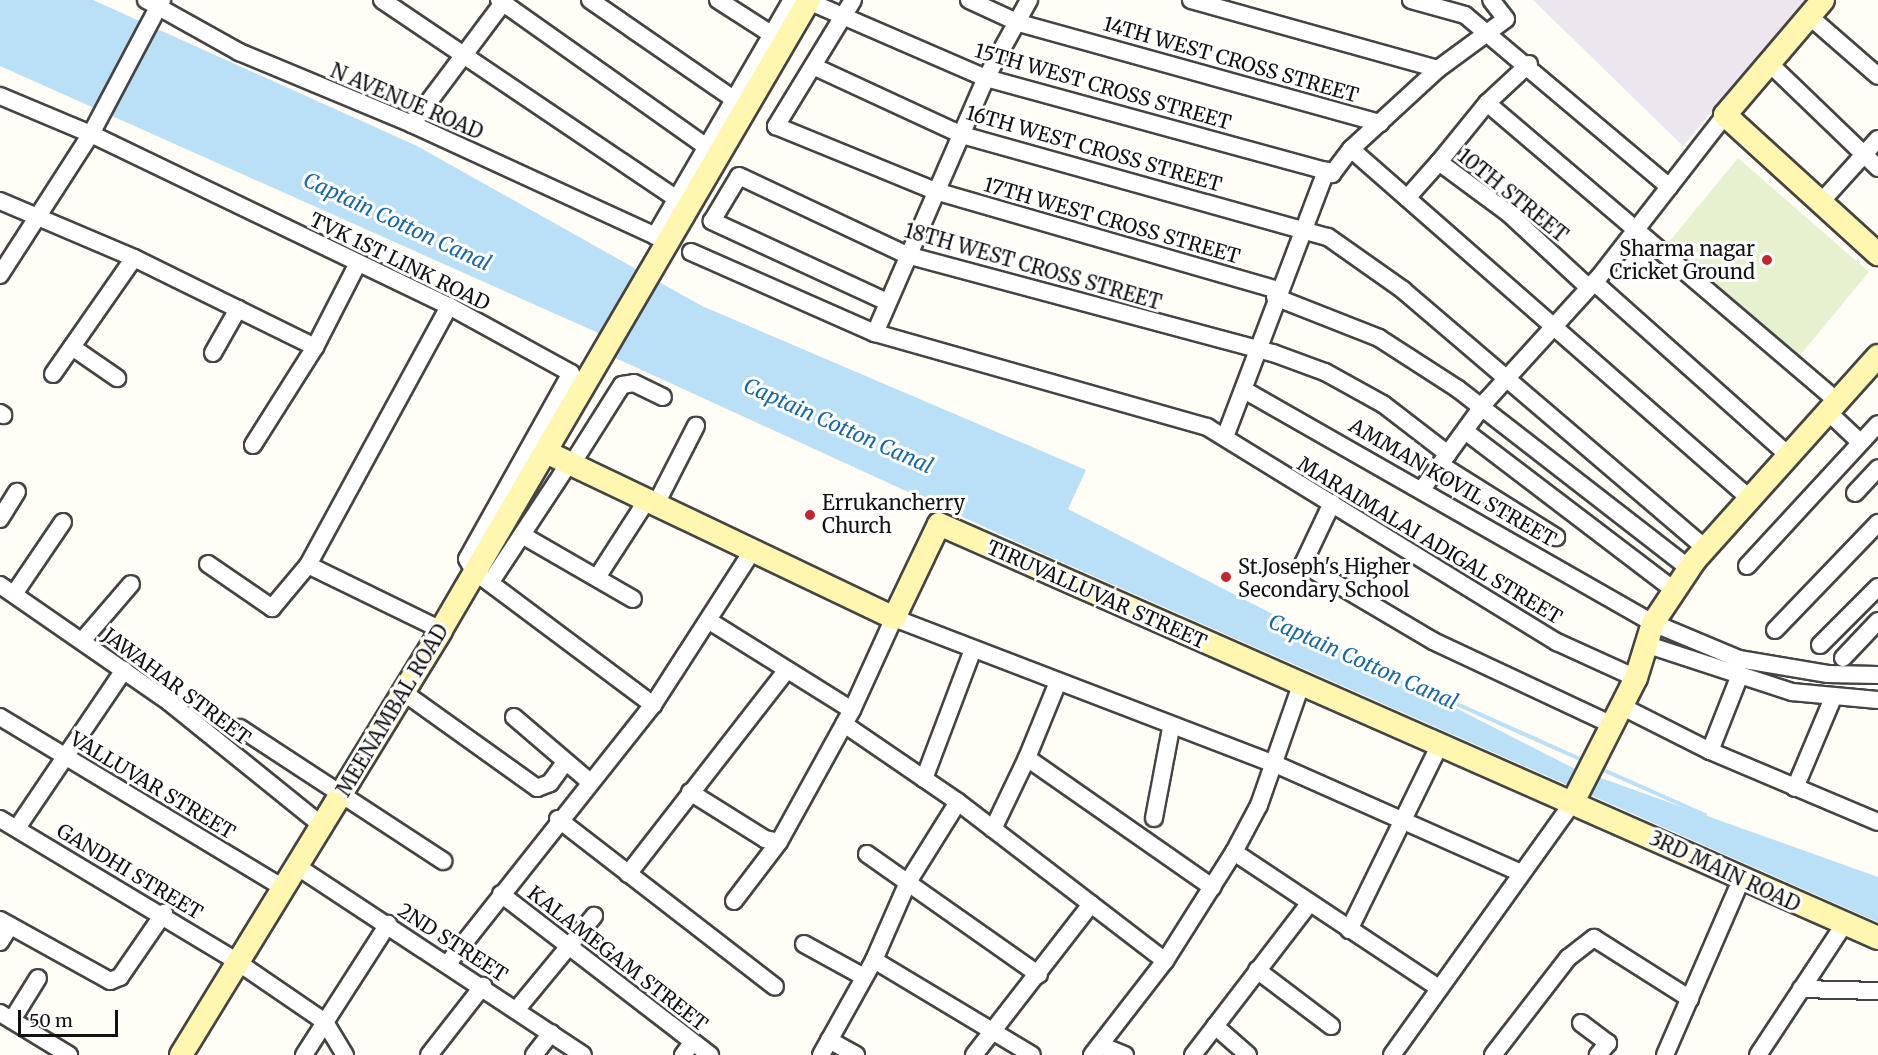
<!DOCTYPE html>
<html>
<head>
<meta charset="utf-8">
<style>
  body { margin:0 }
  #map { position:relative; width:1878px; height:1055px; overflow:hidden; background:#fffdf5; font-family:Merriweather,serif }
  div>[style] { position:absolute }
  .industrial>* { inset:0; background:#eee6ef }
  .pitch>* { inset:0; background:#e6f2cf }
  .water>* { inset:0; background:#b9e0f7 }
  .stream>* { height:4px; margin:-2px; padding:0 2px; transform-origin:2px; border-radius:2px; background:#b9e0f7 }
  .roads { filter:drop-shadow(2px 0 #444) drop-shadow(-2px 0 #444) drop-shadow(0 2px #444) drop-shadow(0 -2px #444) }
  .street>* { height:16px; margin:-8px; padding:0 8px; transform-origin:8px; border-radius:8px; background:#fff }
  .secondary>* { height:22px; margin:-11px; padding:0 11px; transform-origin:11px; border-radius:11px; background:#fff6b0 }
  .dots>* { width:16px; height:16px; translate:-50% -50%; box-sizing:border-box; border:3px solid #fff; border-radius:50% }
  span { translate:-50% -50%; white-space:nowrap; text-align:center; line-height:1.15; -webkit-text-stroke:6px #fff; paint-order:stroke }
  .street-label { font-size:20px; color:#111 }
  .poi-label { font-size:20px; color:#111 }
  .right { translate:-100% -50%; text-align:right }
  .left { translate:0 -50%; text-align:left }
  .water-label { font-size:21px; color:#1768a6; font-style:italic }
  .scale { position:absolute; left:18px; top:1010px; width:100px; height:27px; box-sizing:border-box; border:3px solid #111; border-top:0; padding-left:8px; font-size:18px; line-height:21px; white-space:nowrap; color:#111; -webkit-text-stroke:4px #fff; paint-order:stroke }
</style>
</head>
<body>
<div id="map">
  <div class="industrial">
    <div style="clip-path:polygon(1533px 0,1806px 0,1683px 146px)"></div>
  </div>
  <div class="pitch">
    <div style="clip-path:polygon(1738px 158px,1869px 272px,1796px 360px,1664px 248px)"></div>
  </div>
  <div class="water">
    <div style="clip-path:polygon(0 0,93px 0,417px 146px,702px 306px,1086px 470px,1068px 509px,1573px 768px,1878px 877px,1878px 922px,1037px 551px,609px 355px,614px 340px,0 66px)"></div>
  </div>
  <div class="stream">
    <div style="left:1430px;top:692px;width:169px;rotate:24.1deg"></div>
    <div style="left:1599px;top:768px;width:116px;rotate:23.9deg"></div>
  </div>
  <div class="roads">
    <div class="street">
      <div style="left:146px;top:0;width:107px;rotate:29.2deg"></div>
      <div style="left:239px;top:52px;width:187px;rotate:22.6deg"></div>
      <div style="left:412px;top:124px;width:268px;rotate:24.7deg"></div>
      <div style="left:655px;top:236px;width:273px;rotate:-59.9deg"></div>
      <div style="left:382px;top:0;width:352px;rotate:34deg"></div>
      <div style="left:499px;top:0;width:251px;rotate:35.3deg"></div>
      <div style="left:590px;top:0;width:173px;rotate:34.6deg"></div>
      <div style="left:718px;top:0;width:63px;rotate:32.7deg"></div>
      <div style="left:853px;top:0;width:148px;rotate:121.4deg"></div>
      <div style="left:776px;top:126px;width:172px;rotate:22.2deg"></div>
      <div style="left:935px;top:191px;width:356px;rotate:16.1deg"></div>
      <div style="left:969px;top:0;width:55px;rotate:24.7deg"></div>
      <div style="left:1019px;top:23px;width:375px;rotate:15.5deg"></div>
      <div style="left:1191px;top:0;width:256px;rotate:15.6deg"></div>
      <div style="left:1411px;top:0;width:56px;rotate:15.5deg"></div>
      <div style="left:1465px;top:15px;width:267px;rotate:40.1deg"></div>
      <div style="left:808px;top:1px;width:194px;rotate:23.4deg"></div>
      <div style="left:986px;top:78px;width:352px;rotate:15.3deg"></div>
      <div style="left:1809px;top:16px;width:91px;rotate:41deg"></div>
      <div style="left:1529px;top:64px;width:57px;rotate:137.1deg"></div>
      <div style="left:1487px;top:103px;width:458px;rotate:40.4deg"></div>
      <div style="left:1770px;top:64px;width:150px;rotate:43.9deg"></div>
      <div style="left:815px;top:67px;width:162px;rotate:24.8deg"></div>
      <div style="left:962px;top:135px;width:380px;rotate:15.6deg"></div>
      <div style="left:1328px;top:237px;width:92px;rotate:35.2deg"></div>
      <div style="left:1403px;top:290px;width:397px;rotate:40.5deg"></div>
      <div style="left:0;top:96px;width:99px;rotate:22.7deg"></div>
      <div style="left:91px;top:134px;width:397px;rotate:25.7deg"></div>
      <div style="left:449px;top:306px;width:139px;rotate:28.8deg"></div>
      <div style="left:571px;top:373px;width:213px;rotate:119.2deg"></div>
      <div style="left:467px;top:559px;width:14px;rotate:60deg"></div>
      <div style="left:474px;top:571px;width:224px;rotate:36.8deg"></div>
      <div style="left:1487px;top:103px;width:76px;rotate:129.1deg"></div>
      <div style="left:1439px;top:162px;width:86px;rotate:36.5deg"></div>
      <div style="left:1508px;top:213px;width:110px;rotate:42.8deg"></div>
      <div style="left:412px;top:124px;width:155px;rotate:-53.1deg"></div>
      <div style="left:1351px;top:149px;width:528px;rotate:41.24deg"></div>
      <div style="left:1407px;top:198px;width:48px;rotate:-48.4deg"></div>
      <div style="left:0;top:201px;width:146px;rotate:23deg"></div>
      <div style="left:134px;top:258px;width:202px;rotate:26.2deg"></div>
      <div style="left:1821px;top:202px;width:85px;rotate:-47.9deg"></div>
      <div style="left:691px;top:252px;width:201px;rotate:23.8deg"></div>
      <div style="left:875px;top:333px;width:345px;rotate:15.8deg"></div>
      <div style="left:1207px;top:427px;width:411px;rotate:31.6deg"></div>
      <div style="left:1557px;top:642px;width:87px;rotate:24.5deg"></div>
      <div style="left:0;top:275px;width:168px;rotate:-57.2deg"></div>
      <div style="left:91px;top:134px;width:152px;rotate:-62.1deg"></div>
      <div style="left:1594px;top:282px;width:257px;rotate:41.7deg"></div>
      <div style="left:1275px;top:297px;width:112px;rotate:21.5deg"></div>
      <div style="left:1379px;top:338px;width:94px;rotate:32.8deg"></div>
      <div style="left:1458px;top:389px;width:292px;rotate:37.8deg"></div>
      <div style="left:885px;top:301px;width:191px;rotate:-155.2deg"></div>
      <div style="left:712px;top:221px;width:52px;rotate:-59deg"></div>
      <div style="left:739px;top:176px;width:186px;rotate:25.2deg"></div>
      <div style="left:907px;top:255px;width:379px;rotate:15deg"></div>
      <div style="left:1273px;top:353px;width:55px;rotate:20.1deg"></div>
      <div style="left:1325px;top:372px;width:66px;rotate:28.9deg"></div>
      <div style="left:1383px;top:404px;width:82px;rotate:37.6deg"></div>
      <div style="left:875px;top:333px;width:278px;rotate:-66.5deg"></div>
      <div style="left:986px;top:78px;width:89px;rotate:-61.1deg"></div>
      <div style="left:72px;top:347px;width:55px;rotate:34.6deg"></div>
      <div style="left:213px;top:353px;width:51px;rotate:-60.4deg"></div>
      <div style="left:53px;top:374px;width:141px;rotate:-55.1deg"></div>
      <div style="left:1246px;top:391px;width:468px;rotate:29.7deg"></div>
      <div style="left:1653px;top:623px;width:93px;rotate:22.7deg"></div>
      <div style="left:1739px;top:659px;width:90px;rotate:9.6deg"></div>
      <div style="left:1828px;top:674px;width:50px;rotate:1.1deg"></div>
      <div style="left:1827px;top:411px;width:45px;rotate:43.2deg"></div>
      <div style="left:0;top:413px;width:4px;rotate:34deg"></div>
      <div style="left:1465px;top:431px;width:264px;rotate:37.3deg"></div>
      <div style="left:1225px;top:437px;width:285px;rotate:-69.2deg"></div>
      <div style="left:1326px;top:171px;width:7px;rotate:27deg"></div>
      <div style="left:1332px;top:174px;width:31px;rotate:-53deg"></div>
      <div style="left:1351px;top:149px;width:118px;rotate:-42.6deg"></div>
      <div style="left:1438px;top:69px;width:84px;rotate:-36.3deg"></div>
      <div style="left:1506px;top:19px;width:24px;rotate:-128deg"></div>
      <div style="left:253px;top:445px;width:116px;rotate:-57.7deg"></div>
      <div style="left:315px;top:347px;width:94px;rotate:-62.9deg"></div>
      <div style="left:572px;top:464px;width:93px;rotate:-57.7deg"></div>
      <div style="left:622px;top:385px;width:12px;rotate:-9deg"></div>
      <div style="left:634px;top:383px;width:32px;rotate:26deg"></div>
      <div style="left:1441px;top:465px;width:136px;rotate:32.1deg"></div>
      <div style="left:1423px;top:488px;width:109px;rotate:-54deg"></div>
      <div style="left:1487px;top:400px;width:166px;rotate:-47.7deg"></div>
      <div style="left:1599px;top:277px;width:205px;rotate:-52.1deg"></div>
      <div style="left:1855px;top:493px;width:34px;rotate:-47deg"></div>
      <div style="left:1332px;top:503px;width:68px;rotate:115.4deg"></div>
      <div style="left:1303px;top:564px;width:151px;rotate:30.6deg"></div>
      <div style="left:1433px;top:641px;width:198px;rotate:25.1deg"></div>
      <div style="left:656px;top:504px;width:88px;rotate:-62.9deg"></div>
      <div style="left:0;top:519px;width:32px;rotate:-58deg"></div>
      <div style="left:522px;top:535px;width:128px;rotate:30deg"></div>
      <div style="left:208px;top:564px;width:78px;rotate:34.5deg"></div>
      <div style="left:272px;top:608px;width:56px;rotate:-50.1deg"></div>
      <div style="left:308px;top:565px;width:148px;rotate:26deg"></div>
      <div style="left:308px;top:565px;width:295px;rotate:-61.4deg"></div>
      <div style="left:1747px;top:566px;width:193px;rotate:-47.3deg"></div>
      <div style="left:598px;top:576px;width:90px;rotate:-57.2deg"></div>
      <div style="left:490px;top:583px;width:144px;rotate:-56.6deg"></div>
      <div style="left:0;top:585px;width:206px;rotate:34.7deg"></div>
      <div style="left:169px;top:702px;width:199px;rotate:38.9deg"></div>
      <div style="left:14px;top:594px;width:87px;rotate:-55.8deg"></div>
      <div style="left:711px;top:622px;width:166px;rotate:32deg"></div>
      <div style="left:1775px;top:630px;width:149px;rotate:-46.1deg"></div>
      <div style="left:82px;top:641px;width:75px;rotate:-49.3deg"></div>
      <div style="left:1645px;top:644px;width:155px;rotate:18.1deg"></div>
      <div style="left:1792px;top:692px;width:86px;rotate:5.3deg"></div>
      <div style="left:1820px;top:645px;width:82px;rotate:-45deg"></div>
      <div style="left:1843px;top:658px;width:51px;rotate:-46.6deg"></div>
      <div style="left:1058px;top:682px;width:82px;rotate:112.2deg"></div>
      <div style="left:1027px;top:758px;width:226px;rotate:34.9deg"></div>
      <div style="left:403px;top:692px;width:165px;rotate:35.6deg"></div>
      <div style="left:537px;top:788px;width:14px;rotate:-21deg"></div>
      <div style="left:550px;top:783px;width:26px;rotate:-54deg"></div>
      <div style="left:1621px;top:706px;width:100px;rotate:26.8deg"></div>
      <div style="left:1710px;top:751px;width:182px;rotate:22.9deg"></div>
      <div style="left:0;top:717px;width:332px;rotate:31.1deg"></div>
      <div style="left:514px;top:717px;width:99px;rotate:40.5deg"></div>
      <div style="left:844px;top:724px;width:138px;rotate:34.4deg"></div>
      <div style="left:958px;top:802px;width:261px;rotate:37.5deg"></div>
      <div style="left:240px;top:728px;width:243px;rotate:33.2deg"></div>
      <div style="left:1710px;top:751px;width:82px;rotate:-68.5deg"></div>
      <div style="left:924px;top:779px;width:139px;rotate:-69.3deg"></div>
      <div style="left:1795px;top:788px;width:98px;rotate:-67.1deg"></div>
      <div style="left:690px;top:792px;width:89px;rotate:32.1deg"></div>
      <div style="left:765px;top:839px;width:14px;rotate:12deg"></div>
      <div style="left:779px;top:842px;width:151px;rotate:-61.1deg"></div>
      <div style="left:852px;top:710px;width:101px;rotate:-65.5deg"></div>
      <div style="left:894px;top:618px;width:408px;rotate:21deg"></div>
      <div style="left:1275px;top:764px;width:267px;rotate:23.9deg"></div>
      <div style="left:1154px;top:818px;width:92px;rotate:-79.3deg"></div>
      <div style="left:0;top:819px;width:275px;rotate:31deg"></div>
      <div style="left:236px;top:961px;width:108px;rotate:34.4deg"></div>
      <div style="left:325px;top:1022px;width:39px;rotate:59deg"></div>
      <div style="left:558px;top:819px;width:274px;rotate:37.7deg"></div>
      <div style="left:17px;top:828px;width:191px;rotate:-55.9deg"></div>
      <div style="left:993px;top:829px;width:79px;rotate:-64.4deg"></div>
      <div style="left:1234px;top:852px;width:246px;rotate:33.6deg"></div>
      <div style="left:867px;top:854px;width:210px;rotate:35.1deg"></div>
      <div style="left:298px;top:867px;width:341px;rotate:33.4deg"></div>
      <div style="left:628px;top:874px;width:256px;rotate:-52.1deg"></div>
      <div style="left:501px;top:894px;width:264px;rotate:37.6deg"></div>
      <div style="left:734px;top:901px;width:74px;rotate:-52.7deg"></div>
      <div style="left:0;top:920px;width:126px;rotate:29deg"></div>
      <div style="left:110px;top:981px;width:11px;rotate:-22deg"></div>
      <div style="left:120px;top:977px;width:78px;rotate:-55.5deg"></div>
      <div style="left:1349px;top:930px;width:207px;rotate:-63.9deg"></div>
      <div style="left:0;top:942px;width:19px;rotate:-58deg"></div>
      <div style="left:804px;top:944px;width:68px;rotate:28.8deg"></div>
      <div style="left:874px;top:960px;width:184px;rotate:31deg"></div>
      <div style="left:449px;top:962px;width:328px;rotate:-51.6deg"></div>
      <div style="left:653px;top:705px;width:184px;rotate:-57.2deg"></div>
      <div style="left:1257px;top:970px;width:93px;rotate:37.1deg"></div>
      <div style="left:1801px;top:989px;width:77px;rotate:1.5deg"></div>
      <div style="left:517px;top:1009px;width:121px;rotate:-50.4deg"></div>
      <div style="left:0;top:1013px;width:81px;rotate:31.3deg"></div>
      <div style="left:12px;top:1020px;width:49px;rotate:-58.2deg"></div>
      <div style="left:1581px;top:1023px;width:34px;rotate:37deg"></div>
      <div style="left:1608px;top:1043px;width:16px;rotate:130deg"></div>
      <div style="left:1215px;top:1026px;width:44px;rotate:41.3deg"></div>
      <div style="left:829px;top:1040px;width:31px;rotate:29deg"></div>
      <div style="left:1100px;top:1045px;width:27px;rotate:22deg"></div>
      <div style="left:304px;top:1055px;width:156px;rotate:-57.3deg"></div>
      <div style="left:429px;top:1055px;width:88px;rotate:-52deg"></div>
      <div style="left:534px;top:1055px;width:28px;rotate:-52deg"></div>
      <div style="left:683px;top:1055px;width:15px;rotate:-53deg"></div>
      <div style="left:821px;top:1055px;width:109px;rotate:-60.8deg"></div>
      <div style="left:874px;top:960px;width:85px;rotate:-66.4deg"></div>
      <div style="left:908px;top:882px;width:94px;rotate:-58deg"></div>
      <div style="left:974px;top:1055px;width:191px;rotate:-52.2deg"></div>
      <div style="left:1092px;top:1055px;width:119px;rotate:-52.2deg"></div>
      <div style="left:1165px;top:961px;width:129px;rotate:-57.7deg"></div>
      <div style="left:1234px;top:852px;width:53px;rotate:-62deg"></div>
      <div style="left:1259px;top:805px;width:127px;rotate:-70.7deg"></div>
      <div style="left:1193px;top:1055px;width:189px;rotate:-52.5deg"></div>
      <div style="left:1392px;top:1055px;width:311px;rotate:-54.4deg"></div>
      <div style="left:1493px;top:1055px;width:123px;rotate:-52.3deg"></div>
      <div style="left:1568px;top:958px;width:33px;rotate:-38deg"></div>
      <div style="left:1594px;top:938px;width:114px;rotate:32.4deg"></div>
      <div style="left:1665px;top:1055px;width:193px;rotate:-66.5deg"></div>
      <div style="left:1758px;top:1055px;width:154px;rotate:-56.6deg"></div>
    </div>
    <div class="secondary">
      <div style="left:1823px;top:0;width:151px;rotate:130.4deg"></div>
      <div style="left:1725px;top:115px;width:207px;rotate:42.3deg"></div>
      <div style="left:546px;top:452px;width:386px;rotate:25.5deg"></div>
      <div style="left:894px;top:618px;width:104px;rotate:-64.4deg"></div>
      <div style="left:939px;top:524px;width:1026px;rotate:23.79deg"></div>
      <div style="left:1573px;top:802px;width:139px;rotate:-63.1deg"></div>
      <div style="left:1636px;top:678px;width:58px;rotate:-72.8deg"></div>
      <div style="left:1653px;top:623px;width:76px;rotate:-56.3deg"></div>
      <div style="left:1695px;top:560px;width:274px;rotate:-48.1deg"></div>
      <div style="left:181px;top:1055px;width:498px;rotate:-58.5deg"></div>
      <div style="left:441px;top:630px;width:730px;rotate:-59.71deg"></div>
    </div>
  </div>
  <div class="dots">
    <div style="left:1767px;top:260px;background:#c4262e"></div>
    <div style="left:810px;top:515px;background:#c4262e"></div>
    <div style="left:1226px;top:577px;background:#c4262e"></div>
  </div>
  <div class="street-label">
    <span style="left:1231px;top:59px;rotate:16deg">14TH WEST CROSS STREET</span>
    <span style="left:1103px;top:86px;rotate:16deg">15TH WEST CROSS STREET</span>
    <span style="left:407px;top:101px;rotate:23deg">N AVENUE ROAD</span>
    <span style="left:1094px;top:148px;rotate:16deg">16TH WEST CROSS STREET</span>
    <span style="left:1513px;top:195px;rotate:39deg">10TH STREET</span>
    <span style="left:1112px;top:220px;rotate:16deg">17TH WEST CROSS STREET</span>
    <span style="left:400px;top:261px;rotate:26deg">TVK 1ST LINK ROAD</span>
    <span style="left:1033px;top:266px;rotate:16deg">18TH WEST CROSS STREET</span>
    <span style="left:1453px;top:482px;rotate:30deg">AMMAN KOVIL STREET</span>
    <span style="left:1430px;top:540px;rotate:31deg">MARAIMALAI ADIGAL STREET</span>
    <span style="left:1097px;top:594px;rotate:24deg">TIRUVALLUVAR STREET</span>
    <span style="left:177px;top:686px;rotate:37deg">JAWAHAR STREET</span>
    <span style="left:392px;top:710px;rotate:-59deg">MEENAMBAL ROAD</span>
    <span style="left:153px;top:785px;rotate:31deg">VALLUVAR STREET</span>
    <span style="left:130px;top:871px;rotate:31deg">GANDHI STREET</span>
    <span style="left:1725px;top:871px;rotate:25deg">3RD MAIN ROAD</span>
    <span style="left:453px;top:942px;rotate:33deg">2ND STREET</span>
    <span style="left:618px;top:958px;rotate:38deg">KALAMEGAM STREET</span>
  </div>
  <div class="poi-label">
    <span class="right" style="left:1755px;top:260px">Sharma nagar<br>Cricket Ground</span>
    <span class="left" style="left:822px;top:514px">Errukancherry<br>Church</span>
    <span class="left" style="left:1238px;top:578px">St.Joseph's Higher<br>Secondary School</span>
  </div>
  <div class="water-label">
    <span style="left:397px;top:222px;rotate:25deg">Captain Cotton Canal</span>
    <span style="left:838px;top:426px;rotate:24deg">Captain Cotton Canal</span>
    <span style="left:1363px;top:662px;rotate:24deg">Captain Cotton Canal</span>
  </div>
  <div class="scale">50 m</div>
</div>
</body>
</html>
